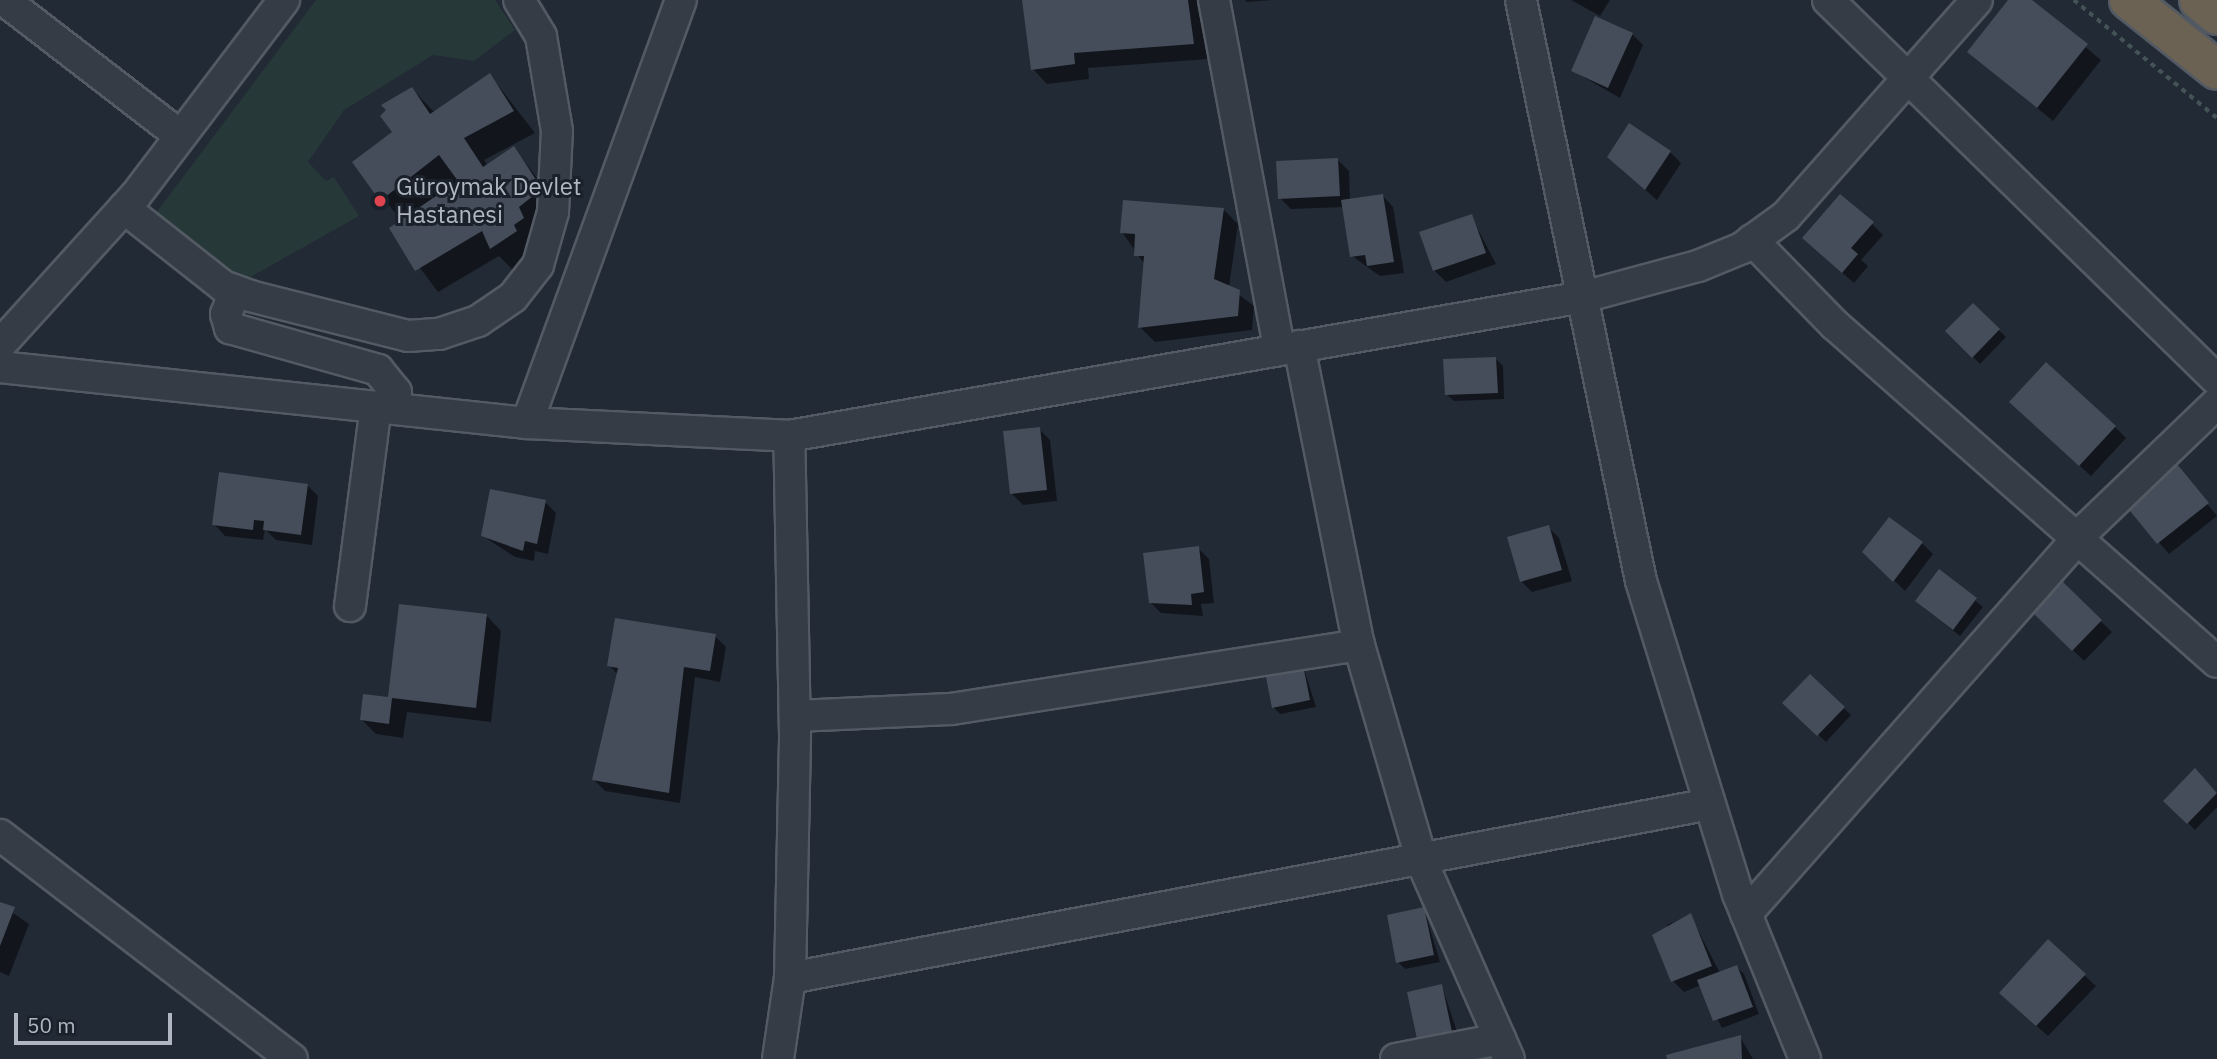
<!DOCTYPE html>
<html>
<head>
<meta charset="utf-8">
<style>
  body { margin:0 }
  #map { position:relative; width:2217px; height:1059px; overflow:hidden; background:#222a35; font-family:"IBM Plex Sans",sans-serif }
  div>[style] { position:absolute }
  .green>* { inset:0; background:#273838 }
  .shadow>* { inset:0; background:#0007 }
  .building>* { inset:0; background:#444d59 }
  .path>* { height:3.5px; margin-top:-1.75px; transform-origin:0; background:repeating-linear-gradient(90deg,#445355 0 5px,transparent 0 10px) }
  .roads { filter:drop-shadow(2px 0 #535a63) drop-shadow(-2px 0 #535a63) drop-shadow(0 2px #535a63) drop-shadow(0 -2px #535a63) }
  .minor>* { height:30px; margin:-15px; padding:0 15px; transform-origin:15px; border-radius:15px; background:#353c46 }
  .highway>* { height:38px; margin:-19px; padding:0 19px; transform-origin:19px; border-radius:19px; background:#6b6253 }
  .dots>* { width:19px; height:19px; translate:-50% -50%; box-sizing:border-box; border:4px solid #1b212a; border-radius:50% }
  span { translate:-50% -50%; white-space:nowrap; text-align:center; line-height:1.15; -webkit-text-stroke:6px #1b212a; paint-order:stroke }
  .poi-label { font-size:24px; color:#b0b7c2 }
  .left { translate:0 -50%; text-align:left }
  .scale { position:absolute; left:14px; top:1013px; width:158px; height:32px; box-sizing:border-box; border:4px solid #b0b7c2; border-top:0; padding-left:9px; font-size:21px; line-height:24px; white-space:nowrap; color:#b0b7c2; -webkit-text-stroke:5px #1b212a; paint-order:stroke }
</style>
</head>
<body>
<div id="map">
  <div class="green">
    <div style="clip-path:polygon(316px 0,495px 0,515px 30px,474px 61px,433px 55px,344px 110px,308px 162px,326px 181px,334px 177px,359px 216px,245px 280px,230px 275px,156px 213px)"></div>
  </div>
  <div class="shadow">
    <div style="clip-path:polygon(1023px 0,1200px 0,1208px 59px,1088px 68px,1089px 79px,1047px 84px,1033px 69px)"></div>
    <div style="clip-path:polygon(1245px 0,1273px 0,1247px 2px)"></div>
    <div style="clip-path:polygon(1571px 0,1610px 0,1600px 16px)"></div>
    <div style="clip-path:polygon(2010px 0,2029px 0,2101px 60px,2053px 121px,1969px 52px)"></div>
    <div style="clip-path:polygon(1632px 34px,1643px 45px,1620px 98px,1573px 71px)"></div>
    <div style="clip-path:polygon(490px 75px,535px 133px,484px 160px,488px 166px,514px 148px,562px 211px,538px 253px,513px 270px,499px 256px,438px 292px,391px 229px,402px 221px,354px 163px,394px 133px,412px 89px,435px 113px)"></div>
    <div style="clip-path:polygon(1670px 152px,1681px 163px,1657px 200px,1620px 168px)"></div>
    <div style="clip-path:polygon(1338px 160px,1349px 171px,1350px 200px,1382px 195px,1393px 207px,1404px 273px,1380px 276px,1352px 256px,1344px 207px,1291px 209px,1280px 198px)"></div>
    <div style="clip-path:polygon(1223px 209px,1238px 224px,1229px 287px,1254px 306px,1252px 330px,1155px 342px,1140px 327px,1145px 265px,1122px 232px)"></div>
    <div style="clip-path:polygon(1471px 216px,1496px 264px,1446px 282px,1434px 270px)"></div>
    <div style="clip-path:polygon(1872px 224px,1883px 235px,1861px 260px,1868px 266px,1854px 283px,1815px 249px)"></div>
    <div style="clip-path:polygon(1973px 305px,2006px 337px,1980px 364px,1947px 331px)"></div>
    <div style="clip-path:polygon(1496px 359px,1503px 366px,1504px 399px,1454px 401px,1446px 394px)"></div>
    <div style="clip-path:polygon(2022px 413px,2115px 427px,2126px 438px,2091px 476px)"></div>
    <div style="clip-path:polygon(1039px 429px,1050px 440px,1057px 501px,1023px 505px,1012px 494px)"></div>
    <div style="clip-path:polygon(2177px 467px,2217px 516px,2169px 554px,2128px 506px)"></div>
    <div style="clip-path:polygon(307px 485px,318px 496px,312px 545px,276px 540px,265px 529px,263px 540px,225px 536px,214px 524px)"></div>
    <div style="clip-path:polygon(545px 502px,556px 513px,548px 554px,535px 551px,534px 561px,515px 557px,483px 536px)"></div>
    <div style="clip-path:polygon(1548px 527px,1559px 538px,1572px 581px,1532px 592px,1521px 581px)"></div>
    <div style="clip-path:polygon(1922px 543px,1933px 554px,1905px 591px,1865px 552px)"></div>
    <div style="clip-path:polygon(1198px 548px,1209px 559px,1214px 603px,1201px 604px,1203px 616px,1161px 613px,1150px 602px)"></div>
    <div style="clip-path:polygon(1940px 572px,1983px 607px,1960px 636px,1924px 608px)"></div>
    <div style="clip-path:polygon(2063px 585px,2112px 632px,2084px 661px,2035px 613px)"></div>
    <div style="clip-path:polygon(487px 616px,501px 631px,491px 722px,407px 712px,403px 738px,376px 734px,361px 719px)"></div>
    <div style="clip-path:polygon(715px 636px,726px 647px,720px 682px,695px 677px,680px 803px,605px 791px,594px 780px,618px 675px,609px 665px)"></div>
    <div style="clip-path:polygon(1303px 666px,1316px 707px,1280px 714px,1273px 707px)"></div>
    <div style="clip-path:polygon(1810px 676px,1851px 715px,1826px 742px,1784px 703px)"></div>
    <div style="clip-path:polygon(2195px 771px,2217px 792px,2217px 807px,2195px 830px,2166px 801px)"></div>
    <div style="clip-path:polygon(0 904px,29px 924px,9px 976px,0 972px)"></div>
    <div style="clip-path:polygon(1424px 909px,1440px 962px,1405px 969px,1398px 962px)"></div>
    <div style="clip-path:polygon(1690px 915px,1720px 973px,1737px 967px,1744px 974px,1759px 1014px,1722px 1028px,1701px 985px,1684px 992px,1673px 981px,1667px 925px)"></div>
    <div style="clip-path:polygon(2048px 942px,2096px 986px,2048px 1036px,2012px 1004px)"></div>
    <div style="clip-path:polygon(1442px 986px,1459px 1038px,1426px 1046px,1419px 1038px)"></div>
    <div style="clip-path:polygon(1740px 1037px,1753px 1059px,1670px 1059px)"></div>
  </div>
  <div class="building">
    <div style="clip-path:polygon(1022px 0,1188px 0,1194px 44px,1074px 53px,1075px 64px,1031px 70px)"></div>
    <div style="clip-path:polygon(2008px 0,2032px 0,2088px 44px,2037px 108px,1967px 52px)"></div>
    <div style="clip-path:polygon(1595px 16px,1633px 33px,1608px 88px,1571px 71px)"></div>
    <div style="clip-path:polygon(490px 73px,514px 111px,464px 138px,483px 167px,514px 146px,542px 189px,519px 207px,524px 218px,514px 225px,517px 231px,490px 249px,482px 231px,415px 271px,389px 228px,458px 181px,439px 155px,380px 201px,352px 162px,392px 132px,380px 116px,386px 110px,381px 105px,412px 87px,430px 114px)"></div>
    <div style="clip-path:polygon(1629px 123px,1671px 151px,1645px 190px,1607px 157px)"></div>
    <div style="clip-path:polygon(1338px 158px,1340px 196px,1278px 199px,1276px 161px)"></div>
    <div style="clip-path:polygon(1383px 194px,1394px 262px,1367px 266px,1365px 255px,1350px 257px,1341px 200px)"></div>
    <div style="clip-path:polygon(1840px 194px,1874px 222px,1851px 248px,1858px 254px,1842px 273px,1802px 238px)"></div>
    <div style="clip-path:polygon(1123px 200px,1224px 208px,1214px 279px,1240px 290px,1238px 316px,1138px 328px,1144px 256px,1134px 256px,1135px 234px,1120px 233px)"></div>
    <div style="clip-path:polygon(1472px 214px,1486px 253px,1433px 271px,1419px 232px)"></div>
    <div style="clip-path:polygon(1973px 303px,2000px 329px,1972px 358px,1945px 331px)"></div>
    <div style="clip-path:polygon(1496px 357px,1498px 393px,1445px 395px,1443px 359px)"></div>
    <div style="clip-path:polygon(2046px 362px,2116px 426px,2079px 466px,2009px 402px)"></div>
    <div style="clip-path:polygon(1040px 427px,1047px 490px,1010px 494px,1003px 431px)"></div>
    <div style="clip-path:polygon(2177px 464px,2209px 503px,2157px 544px,2126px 506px)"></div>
    <div style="clip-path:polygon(219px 472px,308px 484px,301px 535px,263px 530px,264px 521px,254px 520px,253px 530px,212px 525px)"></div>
    <div style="clip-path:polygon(490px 489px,546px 500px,537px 544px,525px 541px,523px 551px,481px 536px)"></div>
    <div style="clip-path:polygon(1889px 517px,1923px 542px,1893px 582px,1862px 552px)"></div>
    <div style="clip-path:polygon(1549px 525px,1562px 570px,1520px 582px,1507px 537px)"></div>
    <div style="clip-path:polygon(1199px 546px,1204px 592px,1191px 594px,1192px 605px,1149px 603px,1143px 553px)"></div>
    <div style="clip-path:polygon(1939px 569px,1977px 598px,1953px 630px,1915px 601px)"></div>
    <div style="clip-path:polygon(2063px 582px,2102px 620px,2072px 651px,2033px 613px)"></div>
    <div style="clip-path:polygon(399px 604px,487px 614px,476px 708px,392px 698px,389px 724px,360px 720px,363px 694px,388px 697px)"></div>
    <div style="clip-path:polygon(615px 618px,716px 634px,710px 671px,684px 667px,669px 793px,592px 780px,618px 668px,607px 666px)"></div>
    <div style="clip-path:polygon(1303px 665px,1310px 700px,1272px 708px,1265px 672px)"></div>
    <div style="clip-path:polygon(1810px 674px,1845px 707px,1817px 736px,1782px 703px)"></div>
    <div style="clip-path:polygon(2195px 768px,2217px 793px,2187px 824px,2163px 801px)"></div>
    <div style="clip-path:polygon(0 902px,15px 907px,0 946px)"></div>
    <div style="clip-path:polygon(1424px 907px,1434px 955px,1396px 963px,1387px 915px)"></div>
    <div style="clip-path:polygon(1691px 913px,1712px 966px,1671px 982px,1652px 935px)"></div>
    <div style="clip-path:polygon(2048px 939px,2086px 974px,2036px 1026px,1999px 993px)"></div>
    <div style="clip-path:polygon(1737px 965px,1753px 1007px,1713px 1021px,1697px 980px)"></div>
    <div style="clip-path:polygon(1442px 984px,1452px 1032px,1417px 1039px,1407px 992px)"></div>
    <div style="clip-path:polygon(1741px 1035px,1742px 1059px,1667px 1059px,1666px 1055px)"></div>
  </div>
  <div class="path">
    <div style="left:2074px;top:0;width:185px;rotate:39.5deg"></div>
  </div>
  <div class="roads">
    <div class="minor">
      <div style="left:4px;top:0;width:221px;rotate:37.6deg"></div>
      <div style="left:1214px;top:0;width:355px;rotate:79.4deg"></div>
      <div style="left:1521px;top:0;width:593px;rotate:78.33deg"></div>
      <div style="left:1641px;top:581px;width:328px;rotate:72.8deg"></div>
      <div style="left:1738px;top:894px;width:178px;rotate:67.9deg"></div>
      <div style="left:1828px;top:0;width:544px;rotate:44.33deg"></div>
      <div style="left:124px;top:208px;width:126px;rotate:38.2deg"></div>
      <div style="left:223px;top:286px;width:29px;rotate:20deg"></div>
      <div style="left:250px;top:296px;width:163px;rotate:14.2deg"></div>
      <div style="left:408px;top:336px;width:31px;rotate:-4deg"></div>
      <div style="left:439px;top:334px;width:41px;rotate:-18.4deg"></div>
      <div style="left:478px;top:321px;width:42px;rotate:-34.4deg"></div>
      <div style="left:513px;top:297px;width:41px;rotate:-52deg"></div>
      <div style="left:538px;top:265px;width:55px;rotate:-74.2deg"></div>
      <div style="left:553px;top:212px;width:81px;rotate:-87.2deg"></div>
      <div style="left:557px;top:131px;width:96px;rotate:-99.6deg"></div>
      <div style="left:541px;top:36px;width:42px;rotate:-121.4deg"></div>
      <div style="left:1752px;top:240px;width:119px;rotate:45.7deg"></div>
      <div style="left:1835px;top:325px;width:509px;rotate:41.42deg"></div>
      <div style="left:235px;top:291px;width:25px;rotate:111deg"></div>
      <div style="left:226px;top:314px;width:15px;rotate:74deg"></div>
      <div style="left:230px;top:328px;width:154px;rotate:15.8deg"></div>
      <div style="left:378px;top:370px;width:28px;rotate:51deg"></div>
      <div style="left:396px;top:392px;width:17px;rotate:97deg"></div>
      <div style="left:0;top:345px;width:202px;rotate:-47.8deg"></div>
      <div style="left:136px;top:195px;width:245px;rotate:-52.8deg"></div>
      <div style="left:1299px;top:346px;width:305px;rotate:78.7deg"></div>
      <div style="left:1359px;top:645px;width:226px;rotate:73.8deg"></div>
      <div style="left:1422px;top:862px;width:215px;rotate:66.2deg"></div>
      <div style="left:0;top:367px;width:530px;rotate:6.07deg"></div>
      <div style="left:527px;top:423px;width:262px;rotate:2.8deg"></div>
      <div style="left:527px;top:423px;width:450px;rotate:-70deg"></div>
      <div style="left:350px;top:606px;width:201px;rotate:-82.6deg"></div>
      <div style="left:795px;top:716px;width:156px;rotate:-2.6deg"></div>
      <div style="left:951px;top:709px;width:413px;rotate:-8.9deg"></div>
      <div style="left:0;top:835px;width:368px;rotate:37.5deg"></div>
      <div style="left:1746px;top:914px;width:515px;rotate:-48.54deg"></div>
      <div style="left:2087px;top:528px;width:180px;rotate:-43.9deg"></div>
      <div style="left:790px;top:978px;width:936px;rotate:-10.71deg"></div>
      <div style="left:778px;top:1059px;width:82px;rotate:-81.6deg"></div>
      <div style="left:790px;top:978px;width:243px;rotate:-88.8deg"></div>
      <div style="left:795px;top:735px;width:299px;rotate:-91.1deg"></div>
      <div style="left:789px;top:436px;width:806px;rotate:-9.93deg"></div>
      <div style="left:1583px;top:297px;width:119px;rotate:-15.1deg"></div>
      <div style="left:1698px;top:266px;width:48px;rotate:-22.2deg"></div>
      <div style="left:1742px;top:248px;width:54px;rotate:-36deg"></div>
      <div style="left:1786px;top:216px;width:288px;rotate:-48.5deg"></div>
      <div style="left:1396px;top:1059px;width:106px;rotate:-10.9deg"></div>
    </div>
    <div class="highway">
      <div style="left:2129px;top:0;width:112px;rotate:38.5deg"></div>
      <div style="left:2199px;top:0;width:23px;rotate:40deg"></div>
    </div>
  </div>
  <div class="dots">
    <div style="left:380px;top:201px;background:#e0444e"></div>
  </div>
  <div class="poi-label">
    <span class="left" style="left:396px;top:201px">Güroymak Devlet<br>Hastanesi</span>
  </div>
  <div class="scale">50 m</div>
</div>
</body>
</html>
